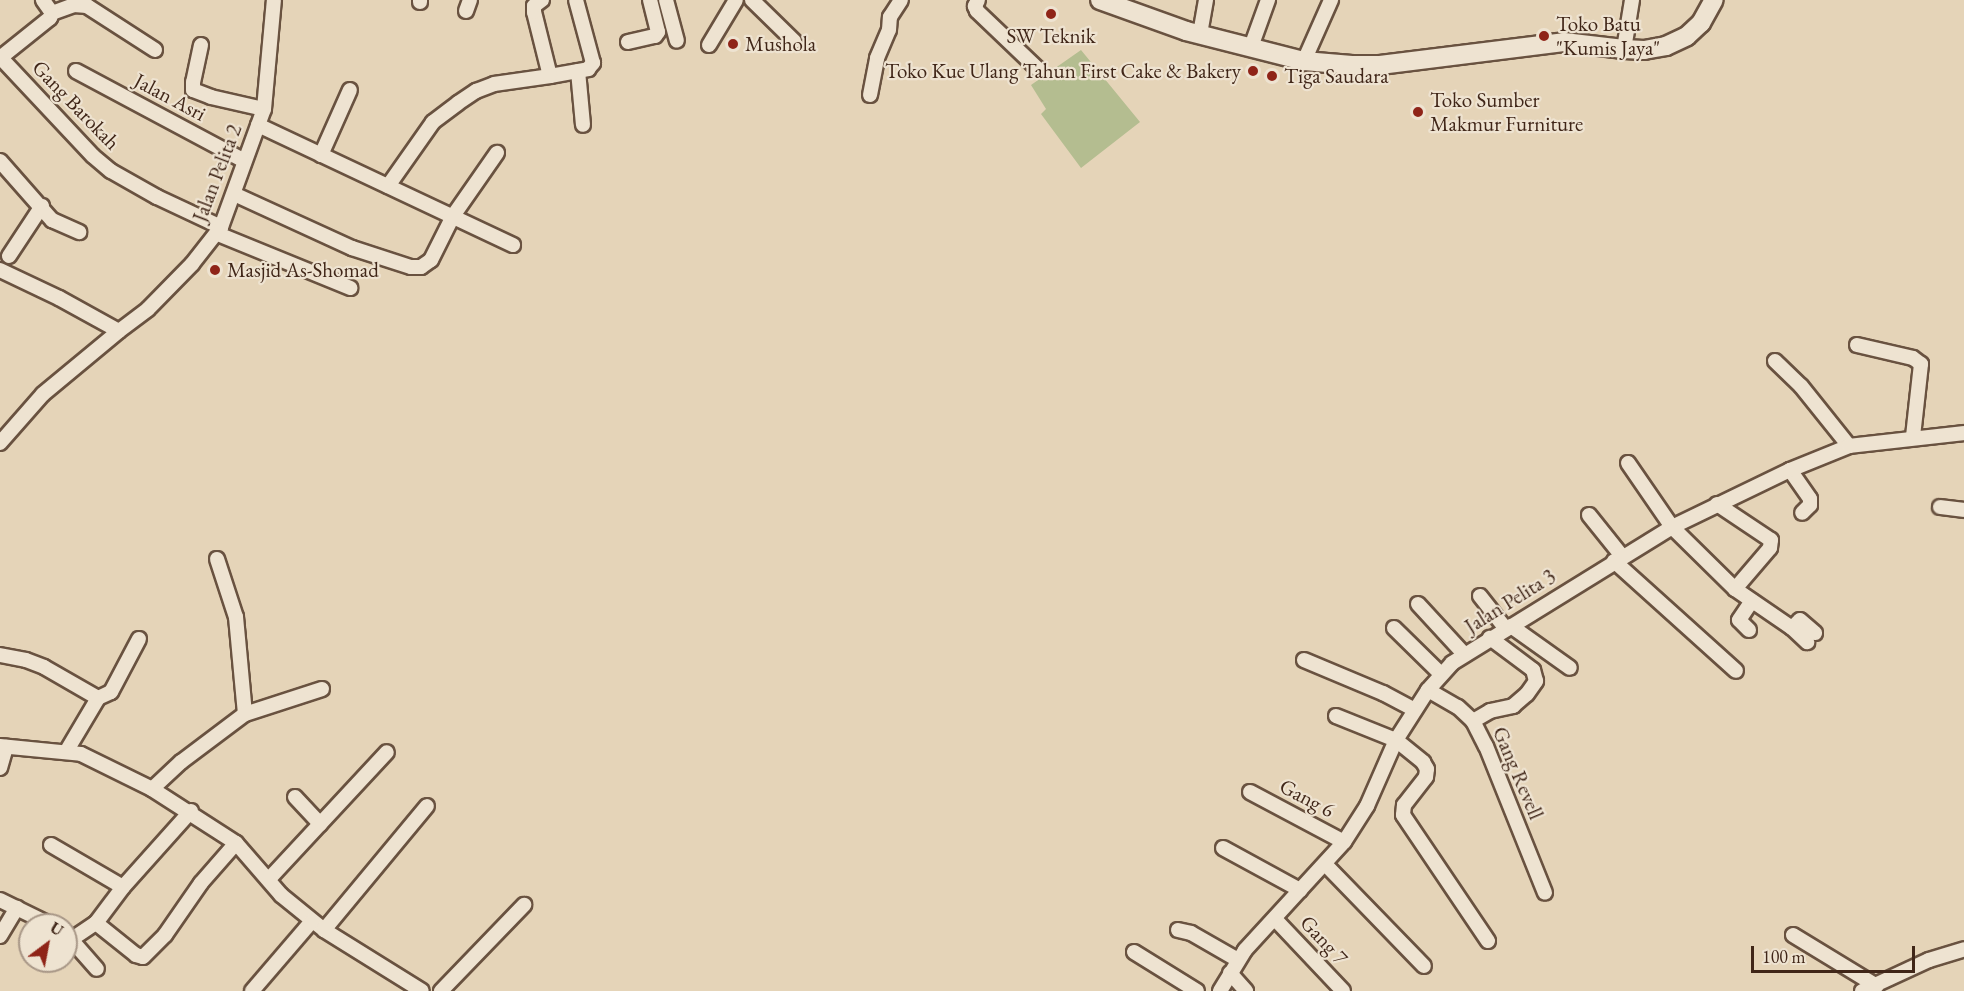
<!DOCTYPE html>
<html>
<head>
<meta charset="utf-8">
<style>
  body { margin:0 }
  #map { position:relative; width:1964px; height:991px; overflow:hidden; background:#e5d4b8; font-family:"EB Garamond",serif }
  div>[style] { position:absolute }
  .green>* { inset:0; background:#b4bd90 }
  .roads { filter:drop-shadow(2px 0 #695240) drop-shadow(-2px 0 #695240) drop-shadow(0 2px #695240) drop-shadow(0 -2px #695240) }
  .minor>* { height:14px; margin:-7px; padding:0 7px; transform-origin:7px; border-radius:7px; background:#eee3d1 }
  .secondary>* { height:18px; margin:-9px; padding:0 9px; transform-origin:9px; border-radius:9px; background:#eee3d1 }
  .dots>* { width:16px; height:16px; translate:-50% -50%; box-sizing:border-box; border:3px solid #eee3d1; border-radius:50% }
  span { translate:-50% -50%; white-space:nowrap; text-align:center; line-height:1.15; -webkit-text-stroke:4.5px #eee3d1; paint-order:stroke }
  .poi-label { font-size:21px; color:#402618 }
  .left { translate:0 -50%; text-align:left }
  .right { translate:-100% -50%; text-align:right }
  .street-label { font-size:21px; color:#402618 }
  .north { position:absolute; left:18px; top:913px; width:60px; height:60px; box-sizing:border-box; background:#eee3d1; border:2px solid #a89787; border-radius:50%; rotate:32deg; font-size:16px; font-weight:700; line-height:24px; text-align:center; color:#402618 }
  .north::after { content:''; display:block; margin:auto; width:21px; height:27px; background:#8f2418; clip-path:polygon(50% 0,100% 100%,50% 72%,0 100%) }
  .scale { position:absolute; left:1751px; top:946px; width:164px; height:27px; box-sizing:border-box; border:3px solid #402618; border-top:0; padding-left:8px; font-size:18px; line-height:21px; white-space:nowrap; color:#402618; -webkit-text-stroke:4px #eee3d1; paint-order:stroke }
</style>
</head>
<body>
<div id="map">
  <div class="green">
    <div style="clip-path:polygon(1081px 50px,1140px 122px,1081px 168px,1041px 114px,1046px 109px,1031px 85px)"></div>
  </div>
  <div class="roads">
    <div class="minor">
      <div style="left:666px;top:0;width:42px;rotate:75deg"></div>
      <div style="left:752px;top:0;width:59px;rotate:44.3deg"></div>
      <div style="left:978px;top:0;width:7px;rotate:117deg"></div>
      <div style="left:975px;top:6px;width:5px;rotate:68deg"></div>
      <div style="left:977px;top:11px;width:86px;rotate:43.6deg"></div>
      <div style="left:420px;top:2px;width:2px;rotate:-90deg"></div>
      <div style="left:466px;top:11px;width:12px;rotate:-70deg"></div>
      <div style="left:52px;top:13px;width:23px;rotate:-20deg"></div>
      <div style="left:74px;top:5px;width:13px;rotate:4deg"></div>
      <div style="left:87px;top:6px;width:81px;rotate:32.9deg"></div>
      <div style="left:1200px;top:34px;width:35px;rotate:-80deg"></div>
      <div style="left:628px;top:42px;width:28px;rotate:-13deg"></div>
      <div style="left:655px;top:36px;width:5px;rotate:-53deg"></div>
      <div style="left:658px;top:32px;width:33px;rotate:-104deg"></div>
      <div style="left:201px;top:45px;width:38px;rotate:102deg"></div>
      <div style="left:193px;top:82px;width:8px;rotate:90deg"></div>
      <div style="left:193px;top:90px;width:19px;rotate:21deg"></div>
      <div style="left:211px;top:97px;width:54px;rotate:12.8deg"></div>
      <div style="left:709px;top:45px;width:52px;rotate:-59deg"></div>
      <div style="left:1251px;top:47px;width:50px;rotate:-70.1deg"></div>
      <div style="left:1624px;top:49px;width:50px;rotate:-80.7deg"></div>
      <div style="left:0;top:58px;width:64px;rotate:-38.7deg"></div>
      <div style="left:50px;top:18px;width:5px;rotate:-68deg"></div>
      <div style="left:52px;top:13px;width:16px;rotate:-125deg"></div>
      <div style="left:1px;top:58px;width:134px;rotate:46.8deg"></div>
      <div style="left:93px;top:156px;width:23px;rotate:40deg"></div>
      <div style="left:111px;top:171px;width:53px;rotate:29.5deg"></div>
      <div style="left:157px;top:197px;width:71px;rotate:25.1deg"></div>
      <div style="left:1304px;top:61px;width:67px;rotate:-66.1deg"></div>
      <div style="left:76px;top:71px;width:189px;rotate:28.1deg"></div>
      <div style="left:578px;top:71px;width:54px;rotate:84.7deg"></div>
      <div style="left:550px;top:76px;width:39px;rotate:-10deg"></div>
      <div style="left:588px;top:69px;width:8px;rotate:-50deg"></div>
      <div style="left:593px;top:63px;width:65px;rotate:-105.1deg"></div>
      <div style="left:870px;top:95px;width:38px;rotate:-79deg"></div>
      <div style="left:877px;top:58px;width:30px;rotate:-67deg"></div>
      <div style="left:889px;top:30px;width:13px;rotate:-86deg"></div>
      <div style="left:890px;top:17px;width:20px;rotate:-57deg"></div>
      <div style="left:258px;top:125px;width:282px;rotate:25.2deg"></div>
      <div style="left:321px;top:155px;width:71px;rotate:-66deg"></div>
      <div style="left:0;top:161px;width:79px;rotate:48.6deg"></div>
      <div style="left:52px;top:220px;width:30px;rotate:24deg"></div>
      <div style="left:388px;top:186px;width:78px;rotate:-54.9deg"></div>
      <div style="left:433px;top:122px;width:31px;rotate:-37deg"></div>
      <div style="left:458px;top:103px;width:22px;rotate:-34deg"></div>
      <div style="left:476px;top:91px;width:19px;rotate:-21deg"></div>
      <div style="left:494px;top:84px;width:57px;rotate:-8.1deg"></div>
      <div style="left:550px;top:76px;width:66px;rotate:-104deg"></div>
      <div style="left:534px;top:12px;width:6px;rotate:-90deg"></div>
      <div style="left:534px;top:6px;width:10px;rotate:-37deg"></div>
      <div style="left:234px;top:194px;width:130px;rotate:24.6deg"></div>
      <div style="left:352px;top:248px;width:62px;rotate:17.9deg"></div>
      <div style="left:411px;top:267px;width:10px"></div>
      <div style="left:421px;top:267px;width:12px;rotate:-35deg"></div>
      <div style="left:431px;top:260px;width:49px;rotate:-63.4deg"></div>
      <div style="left:453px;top:216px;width:77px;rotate:-55.1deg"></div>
      <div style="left:218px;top:234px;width:143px;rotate:22.2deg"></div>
      <div style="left:9px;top:256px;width:60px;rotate:-56.6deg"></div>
      <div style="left:0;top:270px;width:65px;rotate:25.4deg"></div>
      <div style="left:59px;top:298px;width:68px;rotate:28.8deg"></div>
      <div style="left:119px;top:331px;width:36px;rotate:-37deg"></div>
      <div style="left:148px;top:309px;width:63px;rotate:-45.6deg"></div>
      <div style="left:192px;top:264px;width:47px;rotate:-51.9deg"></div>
      <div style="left:221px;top:227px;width:126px;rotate:-70deg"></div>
      <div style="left:264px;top:109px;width:109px;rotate:-84.8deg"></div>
      <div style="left:1857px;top:345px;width:57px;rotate:13.1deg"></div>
      <div style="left:1913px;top:358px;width:10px;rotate:37deg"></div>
      <div style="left:1921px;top:364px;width:73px;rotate:96.3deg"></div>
      <div style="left:1775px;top:361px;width:36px;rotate:44deg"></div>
      <div style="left:1801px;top:386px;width:77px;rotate:51.3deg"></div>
      <div style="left:0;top:443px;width:65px;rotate:-48.7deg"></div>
      <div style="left:43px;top:394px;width:99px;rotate:-39.7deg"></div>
      <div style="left:1628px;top:463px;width:78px;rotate:55.5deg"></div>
      <div style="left:1672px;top:527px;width:88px;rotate:44.5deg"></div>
      <div style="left:1735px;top:589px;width:69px;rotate:34.4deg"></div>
      <div style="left:1792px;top:628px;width:21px;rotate:43deg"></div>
      <div style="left:1790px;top:470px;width:35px;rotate:55deg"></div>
      <div style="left:1810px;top:499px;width:6px;rotate:90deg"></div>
      <div style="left:1810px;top:505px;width:11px;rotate:135deg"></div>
      <div style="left:1717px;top:504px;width:65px;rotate:33.7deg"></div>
      <div style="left:1771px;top:540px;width:8px;rotate:97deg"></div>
      <div style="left:1770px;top:548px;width:54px;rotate:130.5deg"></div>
      <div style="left:1940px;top:507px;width:24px;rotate:7deg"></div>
      <div style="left:1589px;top:515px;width:53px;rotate:51.2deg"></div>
      <div style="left:217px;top:559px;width:61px;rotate:71.9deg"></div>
      <div style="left:236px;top:617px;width:97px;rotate:84.7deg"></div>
      <div style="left:1614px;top:561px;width:164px;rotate:42deg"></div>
      <div style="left:1480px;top:596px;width:42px;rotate:51.8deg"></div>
      <div style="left:1418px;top:604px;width:68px;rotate:47.4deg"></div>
      <div style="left:1511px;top:626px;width:72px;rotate:35.4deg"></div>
      <div style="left:1394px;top:628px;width:66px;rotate:44.4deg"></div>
      <div style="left:1792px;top:628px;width:11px;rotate:-45deg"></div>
      <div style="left:1800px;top:620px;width:20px;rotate:41deg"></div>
      <div style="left:1749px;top:630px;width:14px;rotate:-135deg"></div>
      <div style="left:1739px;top:620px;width:23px;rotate:-56deg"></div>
      <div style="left:0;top:655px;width:26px;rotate:11deg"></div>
      <div style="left:26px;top:660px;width:19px;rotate:21deg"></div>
      <div style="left:44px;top:667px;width:62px;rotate:29.9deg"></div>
      <div style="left:1304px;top:660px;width:86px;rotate:22.7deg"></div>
      <div style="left:1383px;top:693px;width:36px;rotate:28deg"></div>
      <div style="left:1428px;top:690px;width:34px;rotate:30deg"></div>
      <div style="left:1458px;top:707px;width:21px;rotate:43deg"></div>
      <div style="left:1473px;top:721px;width:28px;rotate:63deg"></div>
      <div style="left:1486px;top:746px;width:158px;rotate:68.1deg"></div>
      <div style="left:1336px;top:716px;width:65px;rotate:21.8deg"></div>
      <div style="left:1396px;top:740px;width:35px;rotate:39deg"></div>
      <div style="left:1423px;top:762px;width:8px;rotate:60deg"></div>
      <div style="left:1427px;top:769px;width:8px;rotate:97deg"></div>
      <div style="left:1426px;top:777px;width:36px;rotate:128deg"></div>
      <div style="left:1404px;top:805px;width:10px;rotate:96deg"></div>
      <div style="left:1403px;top:815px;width:152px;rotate:56deg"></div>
      <div style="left:1473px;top:721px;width:20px;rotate:-30deg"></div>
      <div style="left:1490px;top:711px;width:24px;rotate:-12deg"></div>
      <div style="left:1513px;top:706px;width:18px;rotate:-41deg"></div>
      <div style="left:1527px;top:694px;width:16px;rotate:-55deg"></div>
      <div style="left:1536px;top:681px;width:11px;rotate:-105deg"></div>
      <div style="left:1533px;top:670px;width:54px;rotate:-143.3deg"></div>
      <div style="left:0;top:746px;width:81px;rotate:5.6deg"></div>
      <div style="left:81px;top:754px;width:79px;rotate:26.2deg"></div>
      <div style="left:152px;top:789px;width:100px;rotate:32.7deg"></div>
      <div style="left:236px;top:843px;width:69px;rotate:49.1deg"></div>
      <div style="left:281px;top:895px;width:55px;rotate:39.1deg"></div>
      <div style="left:324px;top:930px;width:115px;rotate:31.9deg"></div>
      <div style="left:66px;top:752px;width:63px;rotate:-59.3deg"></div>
      <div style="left:98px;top:698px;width:14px;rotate:-25deg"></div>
      <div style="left:111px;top:692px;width:60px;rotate:-62.2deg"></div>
      <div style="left:0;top:768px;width:22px;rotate:-74deg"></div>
      <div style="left:152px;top:789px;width:40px;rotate:-43deg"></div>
      <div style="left:181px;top:762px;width:80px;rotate:-36.9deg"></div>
      <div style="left:245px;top:714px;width:81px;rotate:-18deg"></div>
      <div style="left:1250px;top:792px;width:106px;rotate:28deg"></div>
      <div style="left:295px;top:797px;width:37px;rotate:47deg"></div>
      <div style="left:51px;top:845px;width:83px;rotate:30.3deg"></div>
      <div style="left:1223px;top:848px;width:88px;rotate:28.6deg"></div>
      <div style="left:1325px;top:864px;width:142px;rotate:45.9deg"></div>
      <div style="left:269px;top:879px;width:173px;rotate:-47.1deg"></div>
      <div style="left:0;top:900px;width:57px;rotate:26.1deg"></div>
      <div style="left:1275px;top:919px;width:99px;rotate:46.6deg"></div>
      <div style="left:96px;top:923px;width:51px;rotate:38.7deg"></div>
      <div style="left:136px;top:955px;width:7px;rotate:16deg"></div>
      <div style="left:143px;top:957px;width:31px;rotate:-45deg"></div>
      <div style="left:165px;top:935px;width:63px;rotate:-55.3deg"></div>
      <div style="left:201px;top:883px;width:53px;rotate:-48.8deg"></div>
      <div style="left:324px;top:930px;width:161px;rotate:-50.3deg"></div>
      <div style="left:1178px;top:930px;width:13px;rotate:13deg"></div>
      <div style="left:1191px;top:933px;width:54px;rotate:29.9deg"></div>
      <div style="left:67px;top:935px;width:45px;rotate:48.6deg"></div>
      <div style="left:1793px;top:935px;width:98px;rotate:31.3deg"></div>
      <div style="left:0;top:936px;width:33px;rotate:-59deg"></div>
      <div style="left:72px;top:939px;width:29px;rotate:-34deg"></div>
      <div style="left:96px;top:923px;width:45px;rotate:-53.1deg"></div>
      <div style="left:123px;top:887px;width:102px;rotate:-48.2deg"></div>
      <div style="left:1134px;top:952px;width:74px;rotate:31.8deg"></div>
      <div style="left:1230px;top:973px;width:24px;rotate:48deg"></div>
      <div style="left:252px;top:991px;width:92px;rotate:-49.4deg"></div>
      <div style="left:441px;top:991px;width:120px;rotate:-46deg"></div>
      <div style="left:1220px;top:991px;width:48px;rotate:-58.6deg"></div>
      <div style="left:1245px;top:950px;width:147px;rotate:-47.5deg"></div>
      <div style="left:1344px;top:842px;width:43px;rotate:-57.4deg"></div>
      <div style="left:1367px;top:806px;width:72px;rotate:-66.3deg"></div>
      <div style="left:1396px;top:740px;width:59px;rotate:-57.4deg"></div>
      <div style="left:1428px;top:690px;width:36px;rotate:-48deg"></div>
      <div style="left:1452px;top:663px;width:259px;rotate:-31.7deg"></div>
      <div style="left:1672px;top:527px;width:131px;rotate:-25.8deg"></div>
      <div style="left:1790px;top:470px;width:64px;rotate:-22.1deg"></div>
      <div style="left:1849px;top:446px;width:116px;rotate:-6.4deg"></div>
      <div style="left:1862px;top:991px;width:74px;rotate:-24.8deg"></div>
      <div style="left:1929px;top:960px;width:37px;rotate:-17deg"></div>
    </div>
    <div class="secondary">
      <div style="left:1100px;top:0;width:91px;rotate:19.8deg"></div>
      <div style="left:1186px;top:31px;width:122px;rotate:14.3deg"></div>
      <div style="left:1304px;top:61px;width:48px;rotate:4.8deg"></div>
      <div style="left:1352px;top:65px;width:28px"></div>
      <div style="left:1380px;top:65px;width:185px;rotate:-7.1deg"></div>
      <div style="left:1564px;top:42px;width:60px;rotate:6.7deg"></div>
      <div style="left:1624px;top:49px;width:20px;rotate:3deg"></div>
      <div style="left:1644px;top:50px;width:22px;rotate:-10deg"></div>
      <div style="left:1666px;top:46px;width:23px;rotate:-25deg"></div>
      <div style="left:1687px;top:36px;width:19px;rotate:-43deg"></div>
      <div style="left:1701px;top:23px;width:26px;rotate:-61deg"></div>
    </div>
  </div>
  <div class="dots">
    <div style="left:1051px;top:14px;background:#8f2418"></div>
    <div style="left:1544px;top:36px;background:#8f2418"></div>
    <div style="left:733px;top:44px;background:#8f2418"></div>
    <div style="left:1253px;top:71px;background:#8f2418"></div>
    <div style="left:1272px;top:76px;background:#8f2418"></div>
    <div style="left:1418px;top:112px;background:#8f2418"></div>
    <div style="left:215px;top:270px;background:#8f2418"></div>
  </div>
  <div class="poi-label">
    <span class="left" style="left:1556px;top:36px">Toko Batu<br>"Kumis Jaya"</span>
    <span style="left:1051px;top:36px">SW Teknik</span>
    <span class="left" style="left:745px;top:44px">Mushola</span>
    <span class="right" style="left:1241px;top:71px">Toko Kue Ulang Tahun First Cake &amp; Bakery</span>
    <span class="left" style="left:1284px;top:76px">Tiga Saudara</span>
    <span class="left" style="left:1430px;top:112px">Toko Sumber<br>Makmur Furniture</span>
    <span class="left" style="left:227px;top:270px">Masjid As-Shomad</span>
  </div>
  <div class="street-label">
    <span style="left:170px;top:97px;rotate:28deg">Jalan Asri</span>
    <span style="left:76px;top:105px;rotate:46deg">Gang Barokah</span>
    <span style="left:217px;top:173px;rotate:-69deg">Jalan Pelita 2</span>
    <span style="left:1510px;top:601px;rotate:-32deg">Jalan Pelita 3</span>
    <span style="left:1518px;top:773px;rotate:67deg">Gang Revell</span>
    <span style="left:1307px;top:798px;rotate:28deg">Gang 6</span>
    <span style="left:1324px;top:940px;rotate:47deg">Gang 7</span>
  </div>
  <div class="north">U</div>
  <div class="scale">100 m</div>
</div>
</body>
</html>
